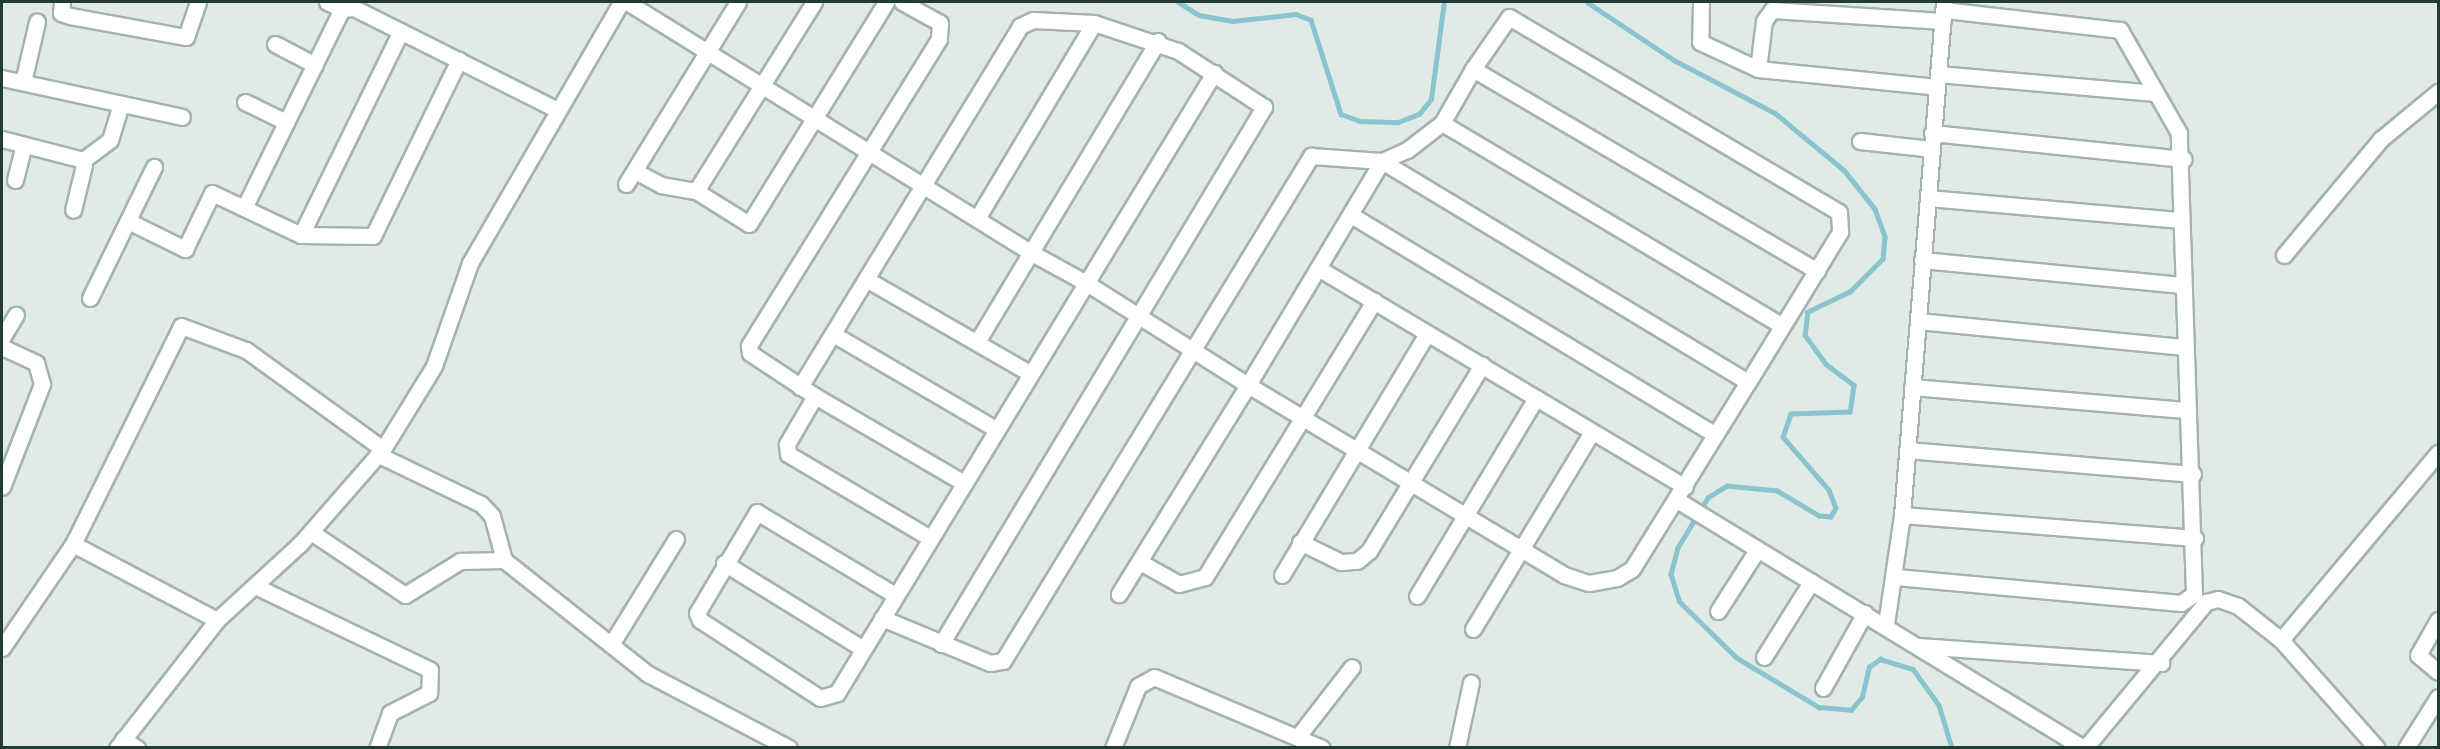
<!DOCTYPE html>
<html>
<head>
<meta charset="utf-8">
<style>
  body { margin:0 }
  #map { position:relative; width:2440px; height:749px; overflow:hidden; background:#e0ebe6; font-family:"PT Sans Narrow",sans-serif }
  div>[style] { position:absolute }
  .stream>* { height:4.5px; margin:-2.25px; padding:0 2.25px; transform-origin:2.25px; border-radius:2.25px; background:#8ac4cf }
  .roads { filter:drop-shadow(2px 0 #a3b3ad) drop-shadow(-2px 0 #a3b3ad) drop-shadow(0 2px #a3b3ad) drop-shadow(0 -2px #a3b3ad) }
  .minor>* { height:15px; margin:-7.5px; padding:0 7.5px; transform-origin:7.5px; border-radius:7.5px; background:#fff }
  span { translate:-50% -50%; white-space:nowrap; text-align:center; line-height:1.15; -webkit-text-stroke:5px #f1f8f4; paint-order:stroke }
  .frame { position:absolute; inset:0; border:3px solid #223b34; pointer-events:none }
</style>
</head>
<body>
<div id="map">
  <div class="stream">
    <div style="left:1178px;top:2px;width:25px;rotate:32deg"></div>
    <div style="left:1199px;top:15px;width:34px;rotate:10deg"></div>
    <div style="left:1232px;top:21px;width:64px;rotate:-6.2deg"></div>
    <div style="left:1296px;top:14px;width:16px;rotate:22deg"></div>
    <div style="left:1311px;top:20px;width:99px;rotate:72.3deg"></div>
    <div style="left:1341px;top:114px;width:20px;rotate:20deg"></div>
    <div style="left:1360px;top:121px;width:38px;rotate:2deg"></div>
    <div style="left:1398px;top:122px;width:22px;rotate:-21deg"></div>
    <div style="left:1419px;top:114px;width:19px;rotate:-51deg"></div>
    <div style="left:1431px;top:99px;width:98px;rotate:-82.4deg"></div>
    <div style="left:1587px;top:2px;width:105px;rotate:33.7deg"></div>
    <div style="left:1674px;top:60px;width:114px;rotate:27.7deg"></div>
    <div style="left:1775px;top:113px;width:89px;rotate:39.6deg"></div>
    <div style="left:1844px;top:170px;width:50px;rotate:51.5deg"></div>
    <div style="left:1875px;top:209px;width:30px;rotate:70deg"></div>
    <div style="left:1885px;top:237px;width:22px;rotate:95deg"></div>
    <div style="left:1883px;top:259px;width:47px;rotate:135deg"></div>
    <div style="left:1850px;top:292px;width:47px;rotate:154.5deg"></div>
    <div style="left:1808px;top:312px;width:23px;rotate:97deg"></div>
    <div style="left:1805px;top:335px;width:36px;rotate:54deg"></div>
    <div style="left:1826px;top:364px;width:35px;rotate:37deg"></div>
    <div style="left:1854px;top:385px;width:27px;rotate:98deg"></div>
    <div style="left:1850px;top:412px;width:59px;rotate:178.1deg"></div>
    <div style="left:1791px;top:414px;width:24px;rotate:109deg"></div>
    <div style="left:1783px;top:437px;width:70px;rotate:49deg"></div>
    <div style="left:1829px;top:490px;width:19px;rotate:69deg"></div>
    <div style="left:1836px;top:508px;width:10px;rotate:119deg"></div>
    <div style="left:1831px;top:517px;width:12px;rotate:-175deg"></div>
    <div style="left:1819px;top:516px;width:49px;rotate:-149.2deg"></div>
    <div style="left:1777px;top:491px;width:50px;rotate:-174.3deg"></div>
    <div style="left:1727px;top:486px;width:22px;rotate:148deg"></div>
    <div style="left:1708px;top:498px;width:58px;rotate:121deg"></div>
    <div style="left:1678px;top:548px;width:27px;rotate:105deg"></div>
    <div style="left:1671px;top:574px;width:28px;rotate:73deg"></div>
    <div style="left:1679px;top:601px;width:81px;rotate:44.5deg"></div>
    <div style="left:1737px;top:658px;width:96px;rotate:30.9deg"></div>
    <div style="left:1819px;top:707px;width:32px;rotate:5deg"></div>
    <div style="left:1851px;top:710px;width:17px;rotate:-50deg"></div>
    <div style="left:1862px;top:697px;width:31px;rotate:-77deg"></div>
    <div style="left:1869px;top:667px;width:14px;rotate:-36deg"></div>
    <div style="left:1880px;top:659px;width:34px;rotate:17deg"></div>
    <div style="left:1913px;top:669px;width:44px;rotate:54.2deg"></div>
    <div style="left:1939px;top:705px;width:45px;rotate:73.2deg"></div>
  </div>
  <div class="roads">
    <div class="minor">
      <div style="left:62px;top:2px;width:11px;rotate:95deg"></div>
      <div style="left:61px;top:13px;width:9px;rotate:18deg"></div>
      <div style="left:70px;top:16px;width:118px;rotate:10.3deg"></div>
      <div style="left:186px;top:37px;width:37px;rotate:-71deg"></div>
      <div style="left:327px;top:2px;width:17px;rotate:25deg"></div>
      <div style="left:627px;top:2px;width:474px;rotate:31.8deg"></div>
      <div style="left:1030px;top:252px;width:66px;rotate:28.9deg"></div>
      <div style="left:1088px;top:284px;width:189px;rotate:32.3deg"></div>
      <div style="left:1248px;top:385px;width:369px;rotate:31deg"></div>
      <div style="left:1564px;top:575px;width:26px;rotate:18deg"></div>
      <div style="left:1589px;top:583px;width:28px;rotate:-10deg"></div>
      <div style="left:1617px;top:578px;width:17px;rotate:-31deg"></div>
      <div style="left:1632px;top:569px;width:220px;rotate:-58.2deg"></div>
      <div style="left:1748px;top:382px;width:428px;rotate:-148.9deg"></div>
      <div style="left:1382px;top:161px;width:261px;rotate:120.9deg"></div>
      <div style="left:1248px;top:385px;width:246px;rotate:121.7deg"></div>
      <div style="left:902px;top:2px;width:43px;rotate:28.9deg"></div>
      <div style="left:940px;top:23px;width:16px;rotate:94deg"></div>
      <div style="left:939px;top:39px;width:361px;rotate:121.8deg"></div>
      <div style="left:749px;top:346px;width:7px;rotate:82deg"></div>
      <div style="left:750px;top:353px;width:78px;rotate:33.5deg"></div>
      <div style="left:815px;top:396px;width:56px;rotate:120.3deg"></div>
      <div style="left:787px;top:444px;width:10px;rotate:84deg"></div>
      <div style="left:788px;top:454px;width:165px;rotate:30.6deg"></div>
      <div style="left:1701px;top:3px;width:39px;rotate:91deg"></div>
      <div style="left:1700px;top:42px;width:64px;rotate:25deg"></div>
      <div style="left:1758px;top:69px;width:180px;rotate:5.7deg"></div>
      <div style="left:275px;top:44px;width:45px;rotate:27.7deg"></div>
      <div style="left:1473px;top:69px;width:63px;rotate:-55.3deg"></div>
      <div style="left:1509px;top:17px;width:383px;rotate:30.6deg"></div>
      <div style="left:1839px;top:212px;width:20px;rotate:87deg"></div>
      <div style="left:1840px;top:232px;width:176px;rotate:121.5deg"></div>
      <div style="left:1758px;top:69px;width:48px;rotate:-82.9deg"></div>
      <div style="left:1764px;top:21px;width:14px;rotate:-54deg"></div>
      <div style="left:1772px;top:10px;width:171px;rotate:3.7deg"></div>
      <div style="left:1938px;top:74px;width:218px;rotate:5deg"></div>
      <div style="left:2px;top:78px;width:184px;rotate:12.2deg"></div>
      <div style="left:23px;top:82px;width:62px;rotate:-76.9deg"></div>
      <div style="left:245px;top:102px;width:46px;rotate:26deg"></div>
      <div style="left:1442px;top:123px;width:396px;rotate:30.8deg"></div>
      <div style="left:1932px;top:133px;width:253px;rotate:5.9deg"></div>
      <div style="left:2px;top:139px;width:81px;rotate:14.4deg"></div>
      <div style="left:80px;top:159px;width:7px;rotate:56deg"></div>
      <div style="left:84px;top:165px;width:46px;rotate:103.7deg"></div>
      <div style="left:1860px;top:141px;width:71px;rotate:6.4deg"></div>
      <div style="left:82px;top:161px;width:35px;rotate:-37deg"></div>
      <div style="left:110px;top:140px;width:37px;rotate:-73deg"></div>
      <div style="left:635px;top:171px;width:30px;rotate:28deg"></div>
      <div style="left:661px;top:185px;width:36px;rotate:10deg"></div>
      <div style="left:696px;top:191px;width:62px;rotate:31.9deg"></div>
      <div style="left:749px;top:224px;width:261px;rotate:-58.3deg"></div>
      <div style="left:15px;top:180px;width:36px;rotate:-76deg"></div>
      <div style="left:626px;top:184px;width:214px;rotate:-58.4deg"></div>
      <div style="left:696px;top:191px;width:223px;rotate:-58deg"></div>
      <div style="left:1928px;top:198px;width:254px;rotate:5deg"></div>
      <div style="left:244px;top:208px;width:222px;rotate:-63.8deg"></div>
      <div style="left:342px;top:9px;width:12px;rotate:-5deg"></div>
      <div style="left:354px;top:8px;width:228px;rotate:26.6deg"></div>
      <div style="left:1351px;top:215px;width:424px;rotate:31.1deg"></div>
      <div style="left:128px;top:221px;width:64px;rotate:26.2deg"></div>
      <div style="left:185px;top:249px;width:62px;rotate:-64.3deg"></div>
      <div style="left:212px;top:193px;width:98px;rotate:25.3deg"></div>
      <div style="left:301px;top:235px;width:72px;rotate:0.8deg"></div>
      <div style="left:373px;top:236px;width:196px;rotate:-64deg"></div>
      <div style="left:301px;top:235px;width:227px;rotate:-63.9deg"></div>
      <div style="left:2284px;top:255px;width:151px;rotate:-50.1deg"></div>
      <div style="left:2381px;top:139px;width:74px;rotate:-39.5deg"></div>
      <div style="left:1922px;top:260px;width:261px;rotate:5.5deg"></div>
      <div style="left:1318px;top:268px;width:427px;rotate:30.8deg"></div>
      <div style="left:866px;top:279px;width:190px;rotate:29.9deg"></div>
      <div style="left:90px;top:298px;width:146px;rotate:-64deg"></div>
      <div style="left:1918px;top:321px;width:268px;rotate:5.6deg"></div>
      <div style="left:833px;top:334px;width:190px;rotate:30.3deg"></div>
      <div style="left:2px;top:338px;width:27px;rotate:-59deg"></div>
      <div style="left:977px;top:342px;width:351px;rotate:-59deg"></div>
      <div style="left:2px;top:347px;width:38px;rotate:25deg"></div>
      <div style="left:36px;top:363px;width:22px;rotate:74deg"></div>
      <div style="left:42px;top:384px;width:110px;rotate:111.2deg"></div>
      <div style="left:800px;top:387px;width:423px;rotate:-58.6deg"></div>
      <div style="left:1020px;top:26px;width:14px;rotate:-25deg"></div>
      <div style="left:1033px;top:20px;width:61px;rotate:2.8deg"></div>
      <div style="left:1912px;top:387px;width:277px;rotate:4.8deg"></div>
      <div style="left:815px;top:396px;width:173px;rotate:30.3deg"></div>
      <div style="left:1907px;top:450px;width:287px;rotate:4.8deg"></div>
      <div style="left:379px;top:455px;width:113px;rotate:25.7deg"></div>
      <div style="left:481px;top:504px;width:16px;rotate:47deg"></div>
      <div style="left:492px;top:516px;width:46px;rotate:74.7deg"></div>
      <div style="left:1677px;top:500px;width:477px;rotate:31.4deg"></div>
      <div style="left:1902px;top:515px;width:294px;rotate:4.5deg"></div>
      <div style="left:311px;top:532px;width:113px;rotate:33.8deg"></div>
      <div style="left:405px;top:595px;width:65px;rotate:-31.7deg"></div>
      <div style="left:460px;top:561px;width:44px;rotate:-1.3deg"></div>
      <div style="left:504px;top:560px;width:184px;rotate:38.4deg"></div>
      <div style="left:648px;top:674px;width:159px;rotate:27.7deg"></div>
      <div style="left:1300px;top:542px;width:46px;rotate:26deg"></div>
      <div style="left:1341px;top:562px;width:16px;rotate:-4deg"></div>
      <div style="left:1357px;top:561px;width:16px;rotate:-40deg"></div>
      <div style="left:1369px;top:551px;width:218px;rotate:-58.7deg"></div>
      <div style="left:73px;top:544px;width:163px;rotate:27.8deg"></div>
      <div style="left:1140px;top:562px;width:45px;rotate:29.4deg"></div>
      <div style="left:1179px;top:584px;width:27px;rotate:-15deg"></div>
      <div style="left:1205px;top:577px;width:324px;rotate:-58.5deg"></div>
      <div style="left:724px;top:563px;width:163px;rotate:31.7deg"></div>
      <div style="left:1282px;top:575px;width:281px;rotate:-59deg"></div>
      <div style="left:1896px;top:577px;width:286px;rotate:5.2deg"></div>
      <div style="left:2181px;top:603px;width:16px;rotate:-35deg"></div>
      <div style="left:2194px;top:594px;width:461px;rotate:-91.9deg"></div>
      <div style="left:2179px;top:133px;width:119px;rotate:-119.8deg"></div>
      <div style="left:2120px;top:30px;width:177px;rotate:-173.5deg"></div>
      <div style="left:255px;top:586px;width:194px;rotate:25.6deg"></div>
      <div style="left:430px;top:670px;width:23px;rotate:92deg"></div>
      <div style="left:429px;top:693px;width:44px;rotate:152.9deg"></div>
      <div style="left:390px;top:713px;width:37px;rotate:110deg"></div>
      <div style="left:895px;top:595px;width:161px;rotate:-149deg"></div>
      <div style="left:757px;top:512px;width:117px;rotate:120.7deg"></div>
      <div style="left:697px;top:613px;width:8px;rotate:67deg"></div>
      <div style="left:700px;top:620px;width:143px;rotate:33deg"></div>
      <div style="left:820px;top:698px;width:18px;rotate:-16deg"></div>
      <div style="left:837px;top:693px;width:726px;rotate:-58.7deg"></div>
      <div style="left:1417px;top:596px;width:231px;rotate:-59deg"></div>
      <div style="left:1718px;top:611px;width:72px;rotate:-57.4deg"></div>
      <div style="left:882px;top:618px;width:117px;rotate:22.6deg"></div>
      <div style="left:990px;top:663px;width:13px;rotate:-9deg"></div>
      <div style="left:1003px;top:661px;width:592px;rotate:-58.62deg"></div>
      <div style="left:1311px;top:156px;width:71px;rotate:4deg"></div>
      <div style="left:1382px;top:161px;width:27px;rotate:-24deg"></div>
      <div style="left:1407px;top:150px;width:44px;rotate:-37.6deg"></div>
      <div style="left:1442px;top:123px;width:62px;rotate:-60.1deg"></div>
      <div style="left:1473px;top:69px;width:399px;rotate:30.4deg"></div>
      <div style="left:2438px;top:620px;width:40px;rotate:119.7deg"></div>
      <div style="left:2418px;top:655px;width:26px;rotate:40deg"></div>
      <div style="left:1886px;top:624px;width:110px;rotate:-81.6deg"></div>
      <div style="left:1902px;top:515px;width:515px;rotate:-85.32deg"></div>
      <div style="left:1473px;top:629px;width:230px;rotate:-58.9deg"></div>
      <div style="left:2281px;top:640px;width:144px;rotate:48.4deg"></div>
      <div style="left:612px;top:643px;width:122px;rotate:-58.4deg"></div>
      <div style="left:941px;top:644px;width:627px;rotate:-58.97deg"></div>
      <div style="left:1264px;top:107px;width:103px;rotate:-146.9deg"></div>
      <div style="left:1178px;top:51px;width:89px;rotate:-161.6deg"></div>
      <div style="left:1094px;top:23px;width:226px;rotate:120.9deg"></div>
      <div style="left:1918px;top:646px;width:244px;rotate:4deg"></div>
      <div style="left:2px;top:648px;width:126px;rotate:-55.7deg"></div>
      <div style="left:73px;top:544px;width:243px;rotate:-63.6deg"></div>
      <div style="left:181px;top:326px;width:69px;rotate:20.3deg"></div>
      <div style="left:246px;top:350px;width:169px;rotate:35.9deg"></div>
      <div style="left:1764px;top:657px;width:89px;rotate:-57.9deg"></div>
      <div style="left:1823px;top:688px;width:86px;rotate:-60.8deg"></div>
      <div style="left:1299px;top:735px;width:86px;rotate:-52.1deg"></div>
      <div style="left:123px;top:739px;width:17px;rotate:33deg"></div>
      <div style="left:117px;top:748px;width:162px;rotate:-52deg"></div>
      <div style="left:217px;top:620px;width:113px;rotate:-42.5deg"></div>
      <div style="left:300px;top:544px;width:126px;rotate:-48.9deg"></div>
      <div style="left:383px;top:449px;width:97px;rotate:-58.4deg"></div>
      <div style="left:434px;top:366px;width:109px;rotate:-70.7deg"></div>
      <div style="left:470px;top:263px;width:302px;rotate:-59.9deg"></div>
      <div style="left:1113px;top:748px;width:67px;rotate:-68deg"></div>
      <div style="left:1138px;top:686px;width:18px;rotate:-29deg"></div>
      <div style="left:1154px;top:677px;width:182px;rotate:22.9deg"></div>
      <div style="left:1457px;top:748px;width:67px;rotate:-78deg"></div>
      <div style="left:2085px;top:748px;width:190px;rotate:-50.3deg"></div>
      <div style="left:2206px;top:602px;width:12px;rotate:-14deg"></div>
      <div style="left:2218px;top:599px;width:21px;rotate:19deg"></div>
      <div style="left:2238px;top:606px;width:55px;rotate:38.3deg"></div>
      <div style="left:2281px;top:640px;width:244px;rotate:-50deg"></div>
      <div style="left:2406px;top:748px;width:60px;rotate:-57.9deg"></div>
    </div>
  </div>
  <div class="frame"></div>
</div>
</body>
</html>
